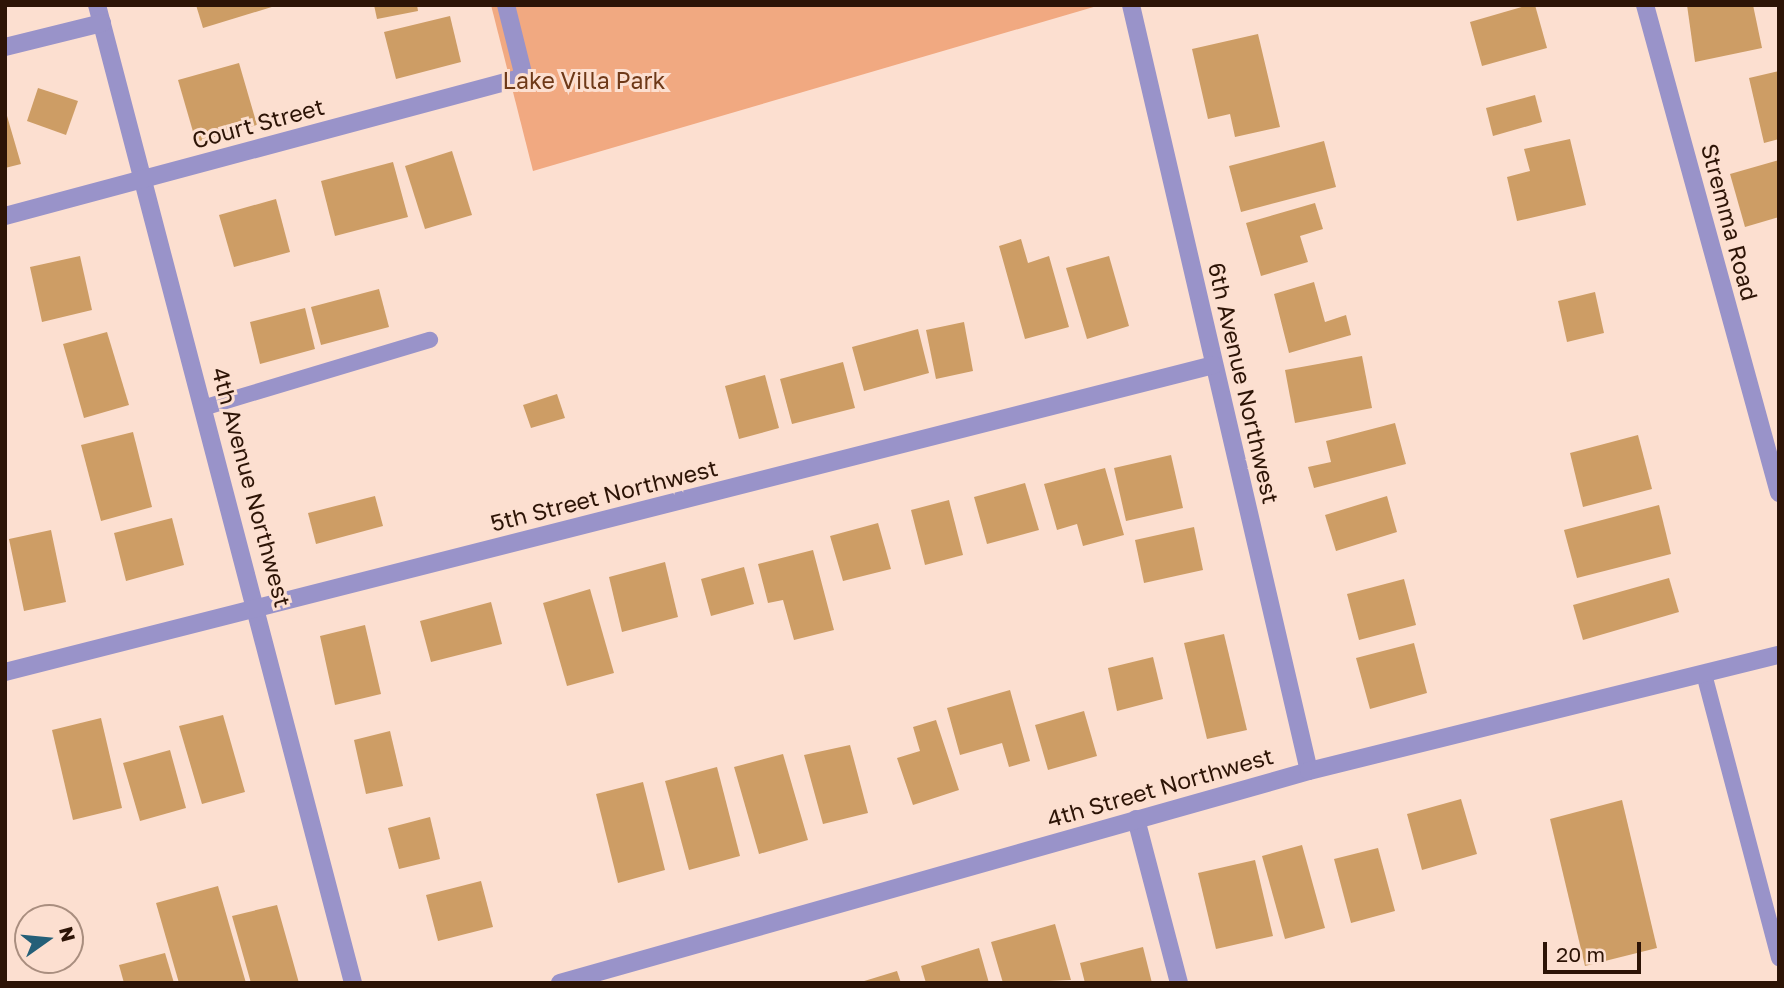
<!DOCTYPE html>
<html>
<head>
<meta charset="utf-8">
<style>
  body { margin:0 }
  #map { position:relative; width:1784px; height:988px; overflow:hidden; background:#fcdfd0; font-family:"Golos Text",sans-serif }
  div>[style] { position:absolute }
  .green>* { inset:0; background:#f1a981 }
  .building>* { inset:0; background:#cd9d65 }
  .service>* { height:16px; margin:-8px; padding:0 8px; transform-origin:8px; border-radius:8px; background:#9993c9 }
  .minor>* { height:18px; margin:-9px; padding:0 9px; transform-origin:9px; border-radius:9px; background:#9993c9 }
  span { translate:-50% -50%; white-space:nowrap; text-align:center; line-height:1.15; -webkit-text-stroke:6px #fcdfd0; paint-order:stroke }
  .park-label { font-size:23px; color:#6e3918 }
  .street-label { font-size:23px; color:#2d1406 }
  .frame { position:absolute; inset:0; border:7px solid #2d1406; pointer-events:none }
  .north { position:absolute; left:14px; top:904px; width:70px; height:70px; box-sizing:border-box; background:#fcdfd0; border:2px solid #a98e7f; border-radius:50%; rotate:75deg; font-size:19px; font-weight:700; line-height:28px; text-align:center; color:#2d1406 }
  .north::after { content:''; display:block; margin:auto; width:24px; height:32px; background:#245f78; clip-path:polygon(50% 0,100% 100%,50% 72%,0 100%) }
  .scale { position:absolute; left:1543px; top:942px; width:98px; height:32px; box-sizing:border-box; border:4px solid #2d1406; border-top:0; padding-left:9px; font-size:21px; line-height:24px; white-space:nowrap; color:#2d1406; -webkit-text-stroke:5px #fcdfd0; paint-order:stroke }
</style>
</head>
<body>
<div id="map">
  <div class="green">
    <div style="clip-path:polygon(491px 5px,1097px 5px,1097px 6px,533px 171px)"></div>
  </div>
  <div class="building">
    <div style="clip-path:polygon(196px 5px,275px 5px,275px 6px,203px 28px)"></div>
    <div style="clip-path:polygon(374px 5px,417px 5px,418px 11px,377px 19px)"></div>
    <div style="clip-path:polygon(1529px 5px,1535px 5px,1547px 48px,1482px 66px,1470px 22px)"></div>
    <div style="clip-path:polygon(1687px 5px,1753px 5px,1762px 48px,1695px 62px)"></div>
    <div style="clip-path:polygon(450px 16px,461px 62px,396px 79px,384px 32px)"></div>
    <div style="clip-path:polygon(1258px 34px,1280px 127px,1235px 137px,1230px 114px,1208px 119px,1192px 49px)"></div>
    <div style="clip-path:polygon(239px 63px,257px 125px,196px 142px,178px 80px)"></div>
    <div style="clip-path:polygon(1779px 71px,1779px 139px,1764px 143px,1749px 78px)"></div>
    <div style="clip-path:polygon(38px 88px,78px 101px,66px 135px,27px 121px)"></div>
    <div style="clip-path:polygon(1535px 95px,1542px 122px,1493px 136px,1486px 108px)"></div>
    <div style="clip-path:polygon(5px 109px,21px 164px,5px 168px)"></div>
    <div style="clip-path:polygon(1570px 139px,1586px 205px,1517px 221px,1507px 177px,1530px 171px,1524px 149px)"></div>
    <div style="clip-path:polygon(1324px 141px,1336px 187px,1241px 212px,1229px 166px)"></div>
    <div style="clip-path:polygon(452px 151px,472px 215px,425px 229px,405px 166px)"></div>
    <div style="clip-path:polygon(1779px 160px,1779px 217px,1745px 227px,1730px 174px)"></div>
    <div style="clip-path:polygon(393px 162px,408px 217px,335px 236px,321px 181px)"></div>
    <div style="clip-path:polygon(276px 199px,290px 252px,234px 267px,219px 215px)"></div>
    <div style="clip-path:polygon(1315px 203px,1323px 229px,1300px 236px,1308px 262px,1261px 276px,1246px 223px)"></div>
    <div style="clip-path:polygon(1021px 239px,1028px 263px,1049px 256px,1069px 327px,1025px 339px,999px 246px)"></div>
    <div style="clip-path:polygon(80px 256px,92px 310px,42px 322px,30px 267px)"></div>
    <div style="clip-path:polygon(1109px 256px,1129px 326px,1087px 339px,1066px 268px)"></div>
    <div style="clip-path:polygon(1314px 282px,1325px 322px,1346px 315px,1351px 335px,1289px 353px,1274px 294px)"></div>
    <div style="clip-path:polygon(379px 289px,389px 327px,321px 345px,311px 307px)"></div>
    <div style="clip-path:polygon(1595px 292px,1604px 333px,1567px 342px,1558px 301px)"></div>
    <div style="clip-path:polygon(305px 308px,315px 349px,260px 364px,250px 322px)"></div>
    <div style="clip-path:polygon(964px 322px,973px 371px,936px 379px,926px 330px)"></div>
    <div style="clip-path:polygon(918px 329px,929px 373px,864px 391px,852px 347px)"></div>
    <div style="clip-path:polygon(107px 332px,129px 405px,84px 418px,63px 344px)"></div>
    <div style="clip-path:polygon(1362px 356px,1372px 408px,1295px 423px,1285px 370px)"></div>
    <div style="clip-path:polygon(843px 362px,855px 408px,792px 424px,780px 379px)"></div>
    <div style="clip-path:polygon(765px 375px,779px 428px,739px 439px,725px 386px)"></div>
    <div style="clip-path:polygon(557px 394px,565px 418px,531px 428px,523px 405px)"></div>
    <div style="clip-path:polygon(1395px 423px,1406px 464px,1314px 488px,1308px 467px,1331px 462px,1326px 441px)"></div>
    <div style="clip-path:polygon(133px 432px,152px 507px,101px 521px,81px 445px)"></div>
    <div style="clip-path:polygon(1638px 435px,1652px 489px,1583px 507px,1570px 453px)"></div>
    <div style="clip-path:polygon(1171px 455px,1183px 508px,1126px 521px,1114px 468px)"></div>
    <div style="clip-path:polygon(1105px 468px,1124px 535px,1083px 546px,1077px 524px,1057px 530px,1044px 484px)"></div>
    <div style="clip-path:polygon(1025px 483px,1039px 530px,987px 544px,974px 497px)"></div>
    <div style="clip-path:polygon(375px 496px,383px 526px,316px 544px,308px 513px)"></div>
    <div style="clip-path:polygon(1387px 496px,1397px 532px,1336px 551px,1325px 515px)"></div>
    <div style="clip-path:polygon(949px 500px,963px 555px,925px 565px,911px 510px)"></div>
    <div style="clip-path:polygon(1659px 505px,1671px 554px,1577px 578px,1564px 530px)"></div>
    <div style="clip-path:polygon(172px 518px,184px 565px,126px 581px,114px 533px)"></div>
    <div style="clip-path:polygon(878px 523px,891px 569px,843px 581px,830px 536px)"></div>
    <div style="clip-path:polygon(1194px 527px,1203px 570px,1144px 583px,1135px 540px)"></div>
    <div style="clip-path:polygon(51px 530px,66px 602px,24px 611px,9px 539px)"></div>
    <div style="clip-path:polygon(813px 550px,834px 630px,794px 640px,783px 600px,768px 603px,758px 564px)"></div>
    <div style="clip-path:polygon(665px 562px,678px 617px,622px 632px,609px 577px)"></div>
    <div style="clip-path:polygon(744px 567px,754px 604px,711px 616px,701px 579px)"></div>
    <div style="clip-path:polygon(1669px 578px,1679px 612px,1583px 640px,1573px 605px)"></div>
    <div style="clip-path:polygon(1404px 579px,1416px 625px,1359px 640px,1347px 594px)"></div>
    <div style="clip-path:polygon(590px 589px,614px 673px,567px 686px,543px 603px)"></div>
    <div style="clip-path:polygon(491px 602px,502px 644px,431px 662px,420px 621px)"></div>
    <div style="clip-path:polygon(365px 625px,381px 694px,335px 705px,320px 636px)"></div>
    <div style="clip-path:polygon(1224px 634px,1247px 730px,1207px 739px,1184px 643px)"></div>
    <div style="clip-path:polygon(1414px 643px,1427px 693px,1370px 709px,1356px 658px)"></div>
    <div style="clip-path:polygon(1153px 657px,1163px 699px,1117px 711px,1108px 668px)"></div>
    <div style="clip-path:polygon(1010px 690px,1030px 761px,1009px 767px,1002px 743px,960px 755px,947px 708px)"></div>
    <div style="clip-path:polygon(1084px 711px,1097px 756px,1048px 770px,1035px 725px)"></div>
    <div style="clip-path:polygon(223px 715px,245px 792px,202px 804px,179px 726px)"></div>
    <div style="clip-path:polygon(101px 718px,122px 808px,73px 820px,52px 730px)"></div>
    <div style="clip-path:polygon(936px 720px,959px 790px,913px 805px,897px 758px,920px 751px,913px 727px)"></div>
    <div style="clip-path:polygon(390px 731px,403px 786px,366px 794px,354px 740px)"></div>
    <div style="clip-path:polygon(850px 745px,868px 813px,823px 824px,804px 755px)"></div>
    <div style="clip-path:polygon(170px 750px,186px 808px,140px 821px,123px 763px)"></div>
    <div style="clip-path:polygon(783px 754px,808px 840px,759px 854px,734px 767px)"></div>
    <div style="clip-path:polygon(717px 767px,740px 856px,689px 870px,665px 781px)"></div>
    <div style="clip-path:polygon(643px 782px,665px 870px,618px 883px,596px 794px)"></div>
    <div style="clip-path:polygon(1461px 799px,1477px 854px,1422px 870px,1407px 814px)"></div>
    <div style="clip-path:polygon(1622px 800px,1657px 948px,1585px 966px,1550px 819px)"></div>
    <div style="clip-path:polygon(430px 817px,440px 859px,399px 869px,388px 828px)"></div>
    <div style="clip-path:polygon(1302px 845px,1325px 928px,1285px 939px,1262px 856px)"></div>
    <div style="clip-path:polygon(1378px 848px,1395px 911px,1351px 923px,1334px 859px)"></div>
    <div style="clip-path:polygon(1255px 860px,1273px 936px,1216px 949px,1198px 873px)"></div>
    <div style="clip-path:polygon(481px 881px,493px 927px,438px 941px,426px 895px)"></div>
    <div style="clip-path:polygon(218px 886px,246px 983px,179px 983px,156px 903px)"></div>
    <div style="clip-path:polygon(277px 905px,299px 983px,251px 983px,232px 916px)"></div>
    <div style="clip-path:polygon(1055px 924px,1071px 980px,1003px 983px,991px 942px)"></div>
    <div style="clip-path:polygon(1143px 947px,1152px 983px,1085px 983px,1080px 963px)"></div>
    <div style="clip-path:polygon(979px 948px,989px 983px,926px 983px,921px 966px)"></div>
    <div style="clip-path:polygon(165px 953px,174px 983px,124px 983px,119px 965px)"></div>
    <div style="clip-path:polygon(897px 971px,901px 983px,861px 983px,861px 982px)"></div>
  </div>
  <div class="service">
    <div style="left:206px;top:407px;width:234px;rotate:-16.7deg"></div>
    <div style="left:1704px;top:674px;width:294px;rotate:75.2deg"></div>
  </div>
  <div class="minor">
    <div style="left:97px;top:5px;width:1011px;rotate:75.33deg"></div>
    <div style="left:1131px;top:5px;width:786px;rotate:76.92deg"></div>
    <div style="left:1645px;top:5px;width:506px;rotate:74.65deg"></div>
    <div style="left:5px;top:47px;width:100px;rotate:-13.9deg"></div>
    <div style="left:5px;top:216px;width:537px;rotate:-14.99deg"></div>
    <div style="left:524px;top:77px;width:74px;rotate:-104deg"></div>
    <div style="left:5px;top:672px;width:1247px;rotate:-14.25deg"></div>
    <div style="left:1136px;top:819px;width:170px;rotate:75.3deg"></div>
    <div style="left:560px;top:983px;width:778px;rotate:-15.8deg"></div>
    <div style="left:1309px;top:771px;width:484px;rotate:-13.9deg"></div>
  </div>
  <div class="park-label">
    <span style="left:584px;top:80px">Lake Villa Park</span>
  </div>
  <div class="street-label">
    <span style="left:258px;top:123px;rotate:-15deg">Court Street</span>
    <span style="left:1730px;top:222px;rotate:75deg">Stremma Road</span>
    <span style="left:1244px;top:383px;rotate:77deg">6th Avenue Northwest</span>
    <span style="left:252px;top:487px;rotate:75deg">4th Avenue Northwest</span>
    <span style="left:604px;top:495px;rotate:-14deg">5th Street Northwest</span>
    <span style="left:1160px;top:787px;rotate:-16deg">4th Street Northwest</span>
  </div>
  <div class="frame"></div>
  <div class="north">N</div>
  <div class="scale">20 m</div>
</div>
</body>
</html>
